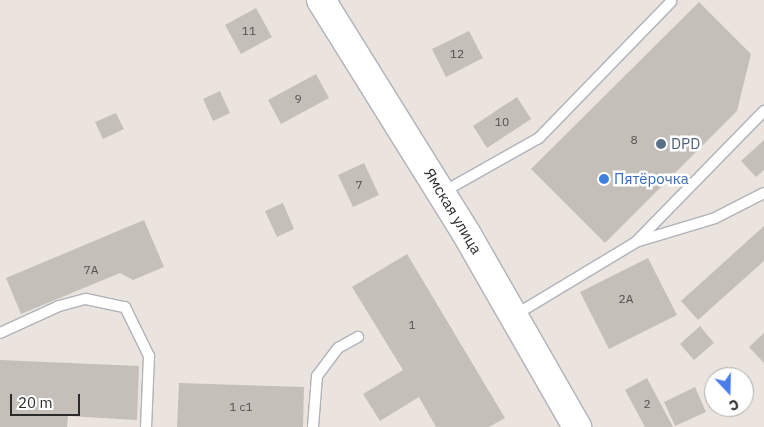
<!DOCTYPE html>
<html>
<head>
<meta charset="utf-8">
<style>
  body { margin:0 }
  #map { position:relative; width:764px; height:427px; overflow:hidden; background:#ebe4de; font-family:"IBM Plex Sans",sans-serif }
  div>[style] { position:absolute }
  .building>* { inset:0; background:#c4bfb9 }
  .roads { filter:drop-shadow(1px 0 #aeb2ba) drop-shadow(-1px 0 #aeb2ba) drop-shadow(0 1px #aeb2ba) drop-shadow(0 -1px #aeb2ba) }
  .service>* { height:10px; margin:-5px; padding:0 5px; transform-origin:5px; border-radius:5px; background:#fff }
  .secondary>* { height:28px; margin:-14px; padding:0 14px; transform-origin:14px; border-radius:14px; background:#fff }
  .dots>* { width:14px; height:14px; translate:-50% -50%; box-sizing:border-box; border:2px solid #fff; border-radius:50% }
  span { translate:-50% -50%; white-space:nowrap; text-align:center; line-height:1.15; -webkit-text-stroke:5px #fff; paint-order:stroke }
  .number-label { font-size:12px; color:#51504e }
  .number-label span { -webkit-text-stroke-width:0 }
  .service-label { font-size:15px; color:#4e5e75 }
  .left { translate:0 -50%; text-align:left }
  .shop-label { font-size:15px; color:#366cbe }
  .street-label { font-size:15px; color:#2b2b2b }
  .north { position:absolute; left:704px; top:367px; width:50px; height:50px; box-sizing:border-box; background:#fff; border:1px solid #aaa; border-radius:50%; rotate:159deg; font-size:14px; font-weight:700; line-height:20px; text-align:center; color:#2b2b2b }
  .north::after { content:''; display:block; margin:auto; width:18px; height:22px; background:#4a7cec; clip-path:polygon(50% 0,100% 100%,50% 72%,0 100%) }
  .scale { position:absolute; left:10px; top:394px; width:70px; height:22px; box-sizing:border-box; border:2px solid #2b2b2b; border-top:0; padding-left:6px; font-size:15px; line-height:18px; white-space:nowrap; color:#2b2b2b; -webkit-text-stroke:4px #fff; paint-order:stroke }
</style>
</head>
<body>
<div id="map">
  <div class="building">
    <div style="clip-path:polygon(699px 2px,751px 54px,737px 111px,605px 243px,531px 169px)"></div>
    <div style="clip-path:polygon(256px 8px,272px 37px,241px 54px,225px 25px)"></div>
    <div style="clip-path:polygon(469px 31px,483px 58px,446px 77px,432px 49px)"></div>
    <div style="clip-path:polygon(316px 74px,329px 98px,281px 124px,268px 100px)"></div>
    <div style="clip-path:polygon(220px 91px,230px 113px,213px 121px,203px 99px)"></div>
    <div style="clip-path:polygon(517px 97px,531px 119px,487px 148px,473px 126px)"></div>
    <div style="clip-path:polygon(116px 113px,124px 129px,103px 139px,95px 122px)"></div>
    <div style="clip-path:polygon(764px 140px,764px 170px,756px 177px,741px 161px)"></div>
    <div style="clip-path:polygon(364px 163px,379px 195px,353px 207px,338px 175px)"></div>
    <div style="clip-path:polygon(283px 203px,294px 229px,277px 237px,265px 211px)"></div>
    <div style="clip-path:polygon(144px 220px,164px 267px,133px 280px,120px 273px,21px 314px,6px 278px)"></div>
    <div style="clip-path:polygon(764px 226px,764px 261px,698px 320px,681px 301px)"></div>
    <div style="clip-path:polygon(407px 254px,505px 418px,489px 427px,436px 427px,419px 397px,380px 421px,363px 394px,403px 370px,352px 287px)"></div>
    <div style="clip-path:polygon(648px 258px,677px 315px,609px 349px,580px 292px)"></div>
    <div style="clip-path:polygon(700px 326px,714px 343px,694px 360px,680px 344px)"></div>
    <div style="clip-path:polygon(764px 333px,764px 363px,749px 347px)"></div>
    <div style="clip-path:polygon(0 360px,139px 366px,137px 420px,68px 416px,67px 427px,0 427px)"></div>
    <div style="clip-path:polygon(647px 378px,673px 427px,645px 427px,625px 390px)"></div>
    <div style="clip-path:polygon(179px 383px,304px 387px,303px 427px,177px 427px)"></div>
    <div style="clip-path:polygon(695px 387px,706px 412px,675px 426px,664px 402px)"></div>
  </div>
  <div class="roads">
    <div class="service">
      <div style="left:443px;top:192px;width:110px;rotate:-29.4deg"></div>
      <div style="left:539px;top:138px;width:190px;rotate:-45.9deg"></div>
      <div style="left:639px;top:241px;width:79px;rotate:-16.8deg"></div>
      <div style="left:715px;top:218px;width:55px;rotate:-27deg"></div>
      <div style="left:515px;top:315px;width:141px;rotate:-31.1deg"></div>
      <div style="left:636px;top:242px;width:183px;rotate:-45.7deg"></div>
      <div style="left:0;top:333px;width:65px;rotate:-24.6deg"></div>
      <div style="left:59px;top:306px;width:28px;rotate:-15deg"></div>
      <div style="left:86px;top:299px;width:40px;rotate:12deg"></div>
      <div style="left:125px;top:307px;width:55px;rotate:63.9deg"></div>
      <div style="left:149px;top:356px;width:71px;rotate:92.4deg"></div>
      <div style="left:313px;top:427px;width:51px;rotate:-85.5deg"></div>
      <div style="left:317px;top:376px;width:35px;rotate:-53deg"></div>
      <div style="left:338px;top:348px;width:23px;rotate:-29deg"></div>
    </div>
    <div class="secondary">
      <div style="left:321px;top:0;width:274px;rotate:58.1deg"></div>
      <div style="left:466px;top:233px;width:224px;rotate:60.2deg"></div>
    </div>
  </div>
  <div class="dots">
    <div style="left:661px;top:144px;background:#5c6f8a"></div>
    <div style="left:604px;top:179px;background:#3f7fe0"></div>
  </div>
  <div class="number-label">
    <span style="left:249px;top:31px">11</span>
    <span style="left:457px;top:54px">12</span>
    <span style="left:298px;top:99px">9</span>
    <span style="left:502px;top:122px">10</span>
    <span style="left:634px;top:140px">8</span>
    <span style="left:359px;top:185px">7</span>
    <span style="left:91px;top:270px">7А</span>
    <span style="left:626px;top:299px">2А</span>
    <span style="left:412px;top:325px">1</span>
    <span style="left:647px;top:404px">2</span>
    <span style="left:241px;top:407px">1 с1</span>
  </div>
  <div class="service-label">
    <span class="left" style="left:671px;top:144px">DPD</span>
  </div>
  <div class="shop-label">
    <span class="left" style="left:614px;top:179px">Пятёрочка</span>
  </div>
  <div class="street-label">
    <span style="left:453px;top:211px;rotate:59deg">Ямская улица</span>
  </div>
  <div class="north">С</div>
  <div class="scale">20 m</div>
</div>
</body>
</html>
